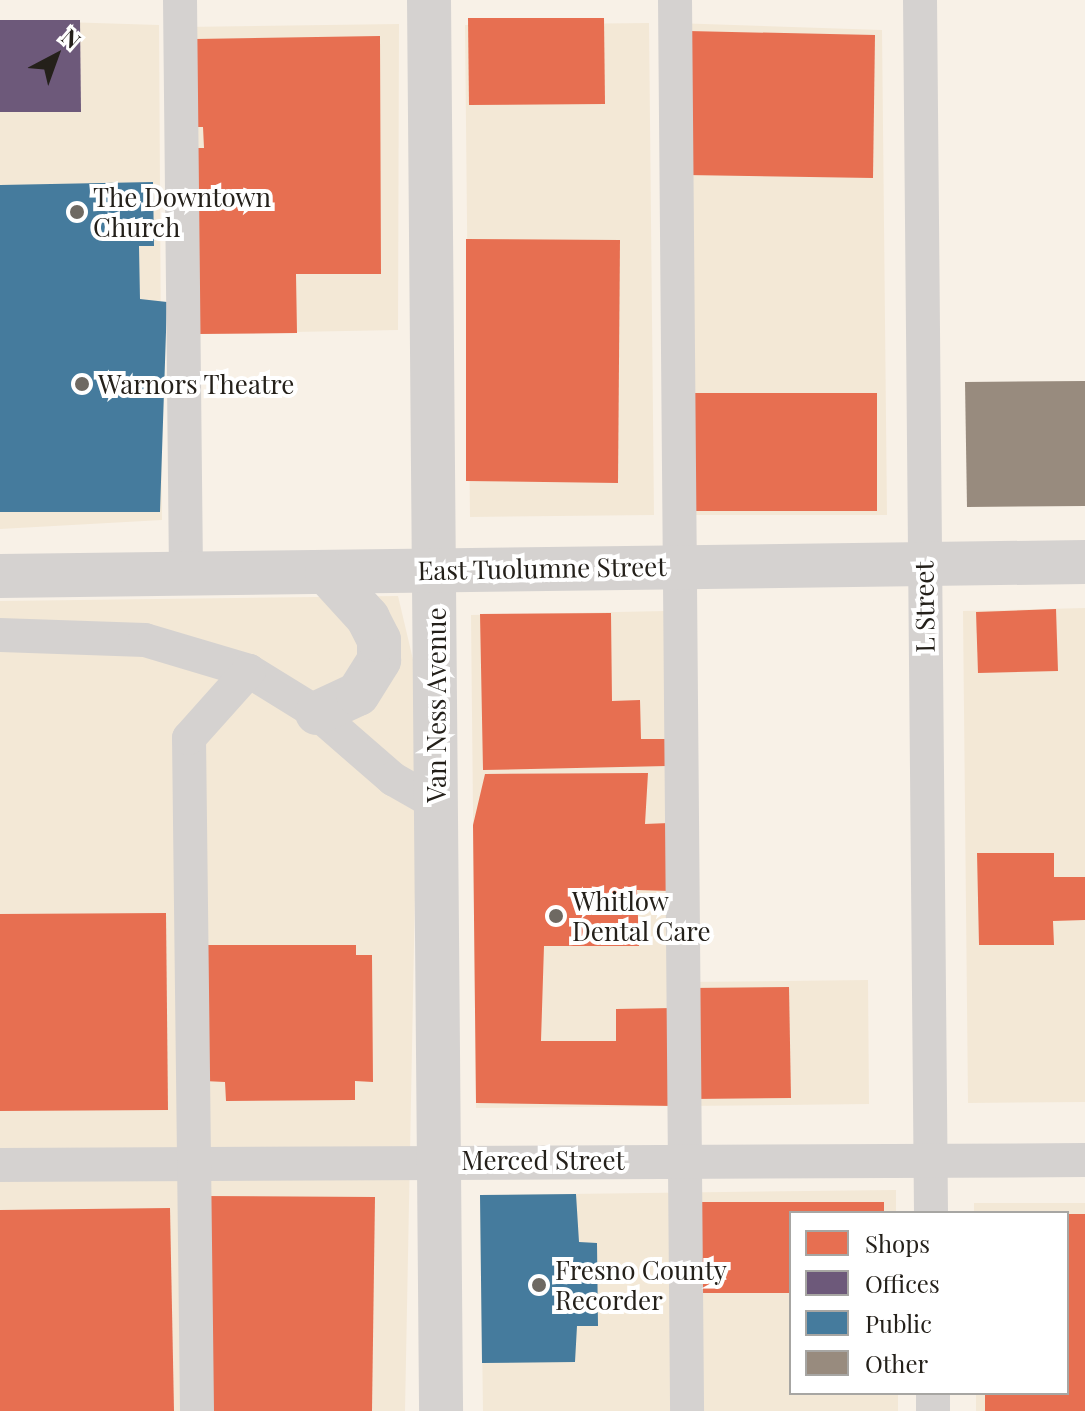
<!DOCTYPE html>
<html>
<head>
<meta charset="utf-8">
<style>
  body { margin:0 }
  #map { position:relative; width:1085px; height:1411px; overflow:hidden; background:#f8f1e7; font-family:"Playfair Display",serif }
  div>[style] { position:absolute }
  .built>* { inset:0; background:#f3e8d6 }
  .shops>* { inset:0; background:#e76f51 }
  .offices>* { inset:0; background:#6d597a }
  .public>* { inset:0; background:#457b9d }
  .building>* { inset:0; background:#988b7e }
  .minor>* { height:34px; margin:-17px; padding:0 17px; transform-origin:17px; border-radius:17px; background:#d5d2d0 }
  .major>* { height:44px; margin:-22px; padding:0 22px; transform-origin:22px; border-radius:22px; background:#d5d2d0 }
  .dots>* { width:22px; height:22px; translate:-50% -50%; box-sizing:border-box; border:4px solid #fff; border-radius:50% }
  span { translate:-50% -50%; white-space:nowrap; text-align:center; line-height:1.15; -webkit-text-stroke:8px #fff; paint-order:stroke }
  .poi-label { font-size:26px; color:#24201a }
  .left { translate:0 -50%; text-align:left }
  .street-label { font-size:26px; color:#24201a }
  .legend { position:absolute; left:789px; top:1211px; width:280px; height:184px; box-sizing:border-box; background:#fff; border:2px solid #a7a6a3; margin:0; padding:10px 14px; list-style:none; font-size:24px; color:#24201a }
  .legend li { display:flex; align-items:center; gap:16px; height:40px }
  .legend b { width:40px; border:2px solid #a7a6a3 }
  .north { position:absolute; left:16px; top:16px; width:80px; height:80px; -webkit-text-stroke:6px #fff; paint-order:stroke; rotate:41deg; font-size:22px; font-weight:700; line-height:32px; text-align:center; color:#24201a }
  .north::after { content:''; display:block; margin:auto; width:28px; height:36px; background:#24201a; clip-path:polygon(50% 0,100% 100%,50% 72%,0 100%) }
</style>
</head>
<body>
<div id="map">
  <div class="built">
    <div style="clip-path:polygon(0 20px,159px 25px,162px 520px,0 529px)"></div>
    <div style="clip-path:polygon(649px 23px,654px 515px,470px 517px,465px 25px)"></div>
    <div style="clip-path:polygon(674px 23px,882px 30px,887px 515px,679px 515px)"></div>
    <div style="clip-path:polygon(399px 24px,398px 330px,197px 334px,183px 27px)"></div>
    <div style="clip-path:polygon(398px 596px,419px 685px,405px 1411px,0 1411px,0 601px)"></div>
    <div style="clip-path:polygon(1085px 608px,1085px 1102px,968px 1103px,963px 611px)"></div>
    <div style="clip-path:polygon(666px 611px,674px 1106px,476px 1108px,471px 615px)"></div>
    <div style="clip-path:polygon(868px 980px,869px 1104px,685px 1106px,684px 982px)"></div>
    <div style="clip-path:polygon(896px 1190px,896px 1213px,791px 1213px,791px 1393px,898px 1393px,898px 1411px,483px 1411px,480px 1195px)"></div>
    <div style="clip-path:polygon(974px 1203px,1085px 1203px,1085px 1411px,976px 1411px,976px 1393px,1067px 1393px,1067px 1213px,974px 1213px)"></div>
  </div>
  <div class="shops">
    <div style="clip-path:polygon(468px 18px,604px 18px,605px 104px,469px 105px)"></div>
    <div style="clip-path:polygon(688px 31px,875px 35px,873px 178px,686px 175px)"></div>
    <div style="clip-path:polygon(380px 36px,381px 274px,296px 274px,297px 333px,197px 334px,195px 148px,204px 148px,203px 127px,197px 127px,195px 39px)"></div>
    <div style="clip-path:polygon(466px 239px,620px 240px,618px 483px,466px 481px)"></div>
    <div style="clip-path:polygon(694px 393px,877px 393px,877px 511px,695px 511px)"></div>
    <div style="clip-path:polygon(1056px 609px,1058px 671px,978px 673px,976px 612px)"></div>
    <div style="clip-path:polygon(611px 613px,612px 701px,640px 700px,641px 739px,666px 739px,667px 766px,483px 770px,480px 614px)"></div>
    <div style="clip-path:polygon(648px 773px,645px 824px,669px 823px,670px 891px,637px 890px,639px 946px,544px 946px,541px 1041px,616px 1041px,616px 1009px,673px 1008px,674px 1106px,476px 1103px,473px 825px,485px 774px)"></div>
    <div style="clip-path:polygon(977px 853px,1054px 853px,1054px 877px,1085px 877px,1085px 920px,1053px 921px,1054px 945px,979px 945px)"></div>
    <div style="clip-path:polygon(166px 913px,168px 1110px,0 1111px,0 914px)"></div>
    <div style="clip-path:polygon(202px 945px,356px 945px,356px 955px,372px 955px,373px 1082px,355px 1081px,355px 1100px,226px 1101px,225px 1082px,204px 1081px)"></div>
    <div style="clip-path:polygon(789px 987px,791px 1098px,693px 1099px,691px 988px)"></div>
    <div style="clip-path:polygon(203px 1196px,375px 1197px,372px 1411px,201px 1411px)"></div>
    <div style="clip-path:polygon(698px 1202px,884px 1202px,884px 1213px,791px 1213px,791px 1293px,698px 1293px)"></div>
    <div style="clip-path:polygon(170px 1208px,174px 1411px,0 1411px,0 1210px)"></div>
    <div style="clip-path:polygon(1067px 1214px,1085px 1214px,1085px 1411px,985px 1411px,985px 1393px,1067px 1393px)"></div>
  </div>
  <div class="offices">
    <div style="clip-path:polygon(0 20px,80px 20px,81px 112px,0 112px)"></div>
  </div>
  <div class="public">
    <div style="clip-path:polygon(153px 182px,154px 246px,139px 246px,140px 299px,167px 302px,160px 512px,0 512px,0 185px)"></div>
    <div style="clip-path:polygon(576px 1194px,579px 1242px,597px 1243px,598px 1326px,577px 1326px,575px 1362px,482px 1363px,480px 1195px)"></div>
  </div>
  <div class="building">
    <div style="clip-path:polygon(1085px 381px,1085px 506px,967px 507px,965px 382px)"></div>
  </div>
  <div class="minor">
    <div style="left:180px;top:0;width:574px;rotate:89.4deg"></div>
    <div style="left:675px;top:0;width:1411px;rotate:89.51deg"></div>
    <div style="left:920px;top:0;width:1213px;rotate:89.48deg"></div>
    <div style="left:0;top:635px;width:145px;rotate:2deg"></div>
    <div style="left:145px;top:640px;width:109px;rotate:16.6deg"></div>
    <div style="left:249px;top:671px;width:80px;rotate:31.7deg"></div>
    <div style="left:317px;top:713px;width:101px;rotate:41deg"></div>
    <div style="left:393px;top:779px;width:51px;rotate:29.6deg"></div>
    <div style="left:0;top:1165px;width:1085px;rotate:-0.26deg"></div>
    <div style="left:933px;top:1393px;width:18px;rotate:90deg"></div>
    <div style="left:197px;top:1411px;width:673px;rotate:-90.68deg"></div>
    <div style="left:189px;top:738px;width:90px;rotate:-48.2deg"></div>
  </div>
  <div class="major">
    <div style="left:429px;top:0;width:1411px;rotate:89.51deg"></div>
    <div style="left:0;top:576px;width:1085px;rotate:-0.74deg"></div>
    <div style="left:317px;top:713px;width:45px;rotate:-24.9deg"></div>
    <div style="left:358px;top:694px;width:40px;rotate:-58deg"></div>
    <div style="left:379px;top:660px;width:20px;rotate:-90deg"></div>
    <div style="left:379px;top:640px;width:25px;rotate:-117deg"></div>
    <div style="left:368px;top:618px;width:61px;rotate:-132.3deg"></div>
  </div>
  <div class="dots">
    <div style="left:77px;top:212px;background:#6e6962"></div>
    <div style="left:82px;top:384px;background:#6e6962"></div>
    <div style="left:556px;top:916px;background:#6e6962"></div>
    <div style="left:539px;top:1285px;background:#6e6962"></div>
  </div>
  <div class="poi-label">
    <span class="left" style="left:93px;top:212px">The Downtown<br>Church</span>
    <span class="left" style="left:98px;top:384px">Warnors Theatre</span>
    <span class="left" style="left:572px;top:916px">Whitlow<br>Dental Care</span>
    <span class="left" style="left:555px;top:1285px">Fresno County<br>Recorder</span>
  </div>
  <div class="street-label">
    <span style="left:542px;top:568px;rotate:-1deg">East Tuolumne Street</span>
    <span style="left:924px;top:607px;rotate:-91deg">L Street</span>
    <span style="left:436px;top:705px;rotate:-90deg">Van Ness Avenue</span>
    <span style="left:543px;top:1160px">Merced Street</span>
  </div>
  <ul class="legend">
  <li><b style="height:22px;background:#e76f51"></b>Shops</li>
  <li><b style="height:22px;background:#6d597a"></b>Offices</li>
  <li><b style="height:22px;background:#457b9d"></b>Public</li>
  <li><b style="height:22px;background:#988b7e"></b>Other</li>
  </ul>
  <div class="north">N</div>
</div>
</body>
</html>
